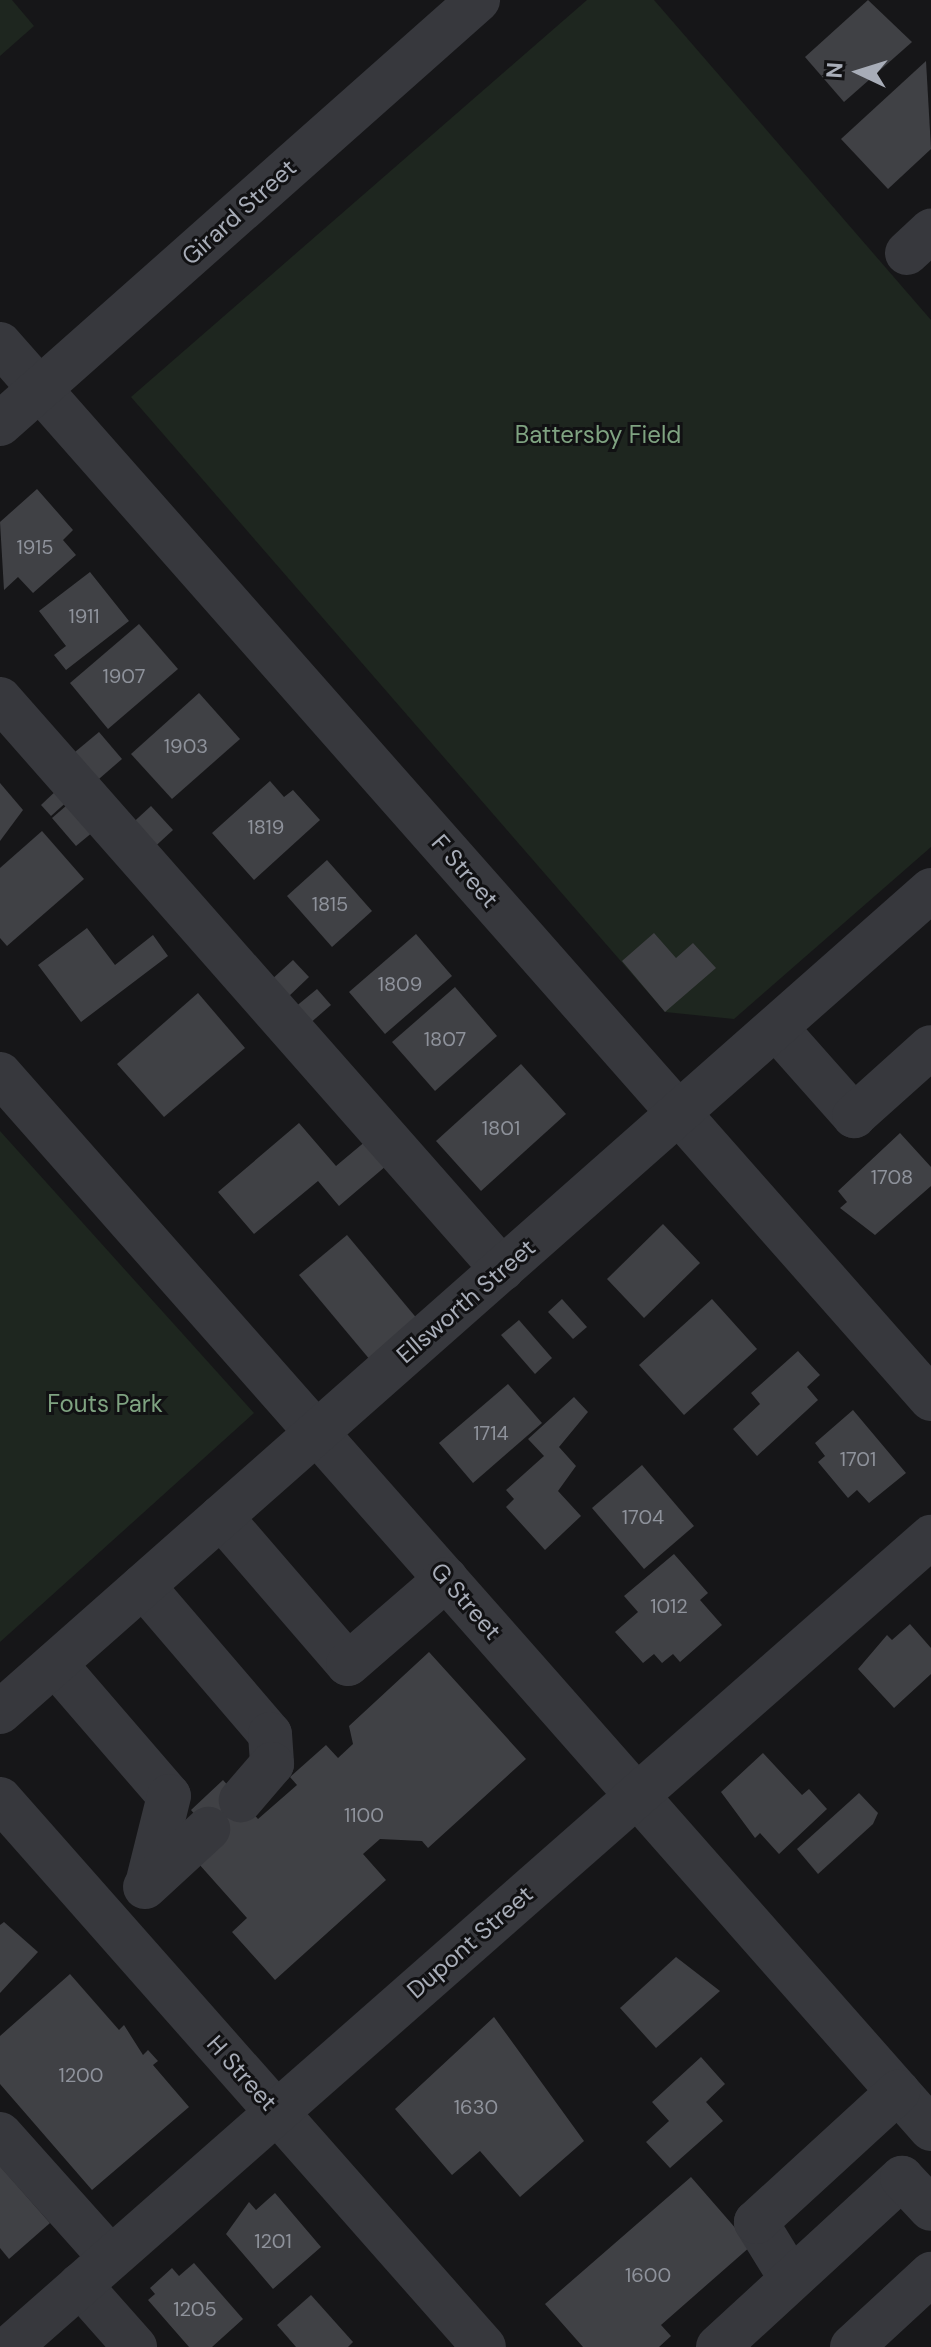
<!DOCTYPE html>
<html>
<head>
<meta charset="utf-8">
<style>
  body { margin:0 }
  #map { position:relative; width:931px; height:2347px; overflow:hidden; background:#161618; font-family:"DM Sans",sans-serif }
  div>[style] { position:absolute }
  .green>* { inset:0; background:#1e261f }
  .building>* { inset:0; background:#404145 }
  .minor>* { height:44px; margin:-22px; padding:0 22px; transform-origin:22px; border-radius:22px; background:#37383d }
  span { translate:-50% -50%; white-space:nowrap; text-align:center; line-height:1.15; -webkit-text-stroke:6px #111113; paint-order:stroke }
  .number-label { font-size:20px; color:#8e929b }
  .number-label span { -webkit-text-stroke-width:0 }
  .street-label { font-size:24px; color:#a8adb8 }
  .park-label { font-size:24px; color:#7fa381 }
  .north { position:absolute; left:819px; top:32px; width:80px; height:80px; -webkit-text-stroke:6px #111113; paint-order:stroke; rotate:274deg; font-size:22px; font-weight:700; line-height:32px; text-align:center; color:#a8adb8 }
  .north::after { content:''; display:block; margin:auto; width:28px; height:36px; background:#a8adb8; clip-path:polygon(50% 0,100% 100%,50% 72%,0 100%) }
</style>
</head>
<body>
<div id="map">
  <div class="green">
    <div style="clip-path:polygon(0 0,12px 0,34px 26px,0 56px)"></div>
    <div style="clip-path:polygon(587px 0,654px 0,931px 320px,931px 847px,734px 1019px,665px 1012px,131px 397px)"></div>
    <div style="clip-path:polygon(0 1131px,254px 1413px,0 1642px)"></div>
  </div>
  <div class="building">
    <div style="clip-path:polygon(868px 0,912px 42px,844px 102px,805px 57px)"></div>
    <div style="clip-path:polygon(926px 61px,931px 149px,888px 189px,841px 139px)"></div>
    <div style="clip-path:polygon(37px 489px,73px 530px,63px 540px,76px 555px,33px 593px,18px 577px,4px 590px,0 522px)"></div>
    <div style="clip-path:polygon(90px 572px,129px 621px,66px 670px,54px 655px,66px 646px,39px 611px)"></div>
    <div style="clip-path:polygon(139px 624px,178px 669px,108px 729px,70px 683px)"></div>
    <div style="clip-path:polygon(199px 693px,240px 739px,172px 799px,131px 754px)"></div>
    <div style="clip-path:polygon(99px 732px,122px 759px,92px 785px,69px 757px)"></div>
    <div style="clip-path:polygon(270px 781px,284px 797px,293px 790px,320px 820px,254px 880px,212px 833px)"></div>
    <div style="clip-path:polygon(0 783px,23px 810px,0 841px)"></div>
    <div style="clip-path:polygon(60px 787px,70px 799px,51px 816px,41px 805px)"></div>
    <div style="clip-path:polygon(74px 799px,99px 827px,76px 846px,52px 818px)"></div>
    <div style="clip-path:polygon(151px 806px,173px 830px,148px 853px,126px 829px)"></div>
    <div style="clip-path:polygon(42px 831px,84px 879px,7px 946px,0 938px,0 868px)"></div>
    <div style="clip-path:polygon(327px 860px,372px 911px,332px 947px,287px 896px)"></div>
    <div style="clip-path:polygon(87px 928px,115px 965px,153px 935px,168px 956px,81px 1022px,38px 965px)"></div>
    <div style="clip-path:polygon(654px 933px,676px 958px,693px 943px,716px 968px,665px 1012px,622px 961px)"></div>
    <div style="clip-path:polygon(416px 934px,452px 976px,385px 1034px,349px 992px)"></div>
    <div style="clip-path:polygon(293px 960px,309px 977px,287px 998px,270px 981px)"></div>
    <div style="clip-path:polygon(455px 987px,497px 1036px,435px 1091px,392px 1042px)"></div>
    <div style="clip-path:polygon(317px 989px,331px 1005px,308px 1025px,294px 1008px)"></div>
    <div style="clip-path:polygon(198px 993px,245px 1048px,164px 1117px,117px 1064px)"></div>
    <div style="clip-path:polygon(521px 1064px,566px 1114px,481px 1191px,436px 1141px)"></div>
    <div style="clip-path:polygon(299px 1123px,336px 1166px,373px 1135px,393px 1160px,339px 1206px,318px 1181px,254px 1234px,218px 1192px)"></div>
    <div style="clip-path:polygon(900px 1133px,931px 1167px,931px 1186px,875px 1235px,840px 1208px,847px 1202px,838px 1191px)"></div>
    <div style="clip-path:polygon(663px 1224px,700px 1263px,644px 1318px,607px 1279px)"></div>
    <div style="clip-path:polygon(347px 1235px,419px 1321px,371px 1361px,299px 1275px)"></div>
    <div style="clip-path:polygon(562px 1299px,587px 1327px,573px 1339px,548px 1312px)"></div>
    <div style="clip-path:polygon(712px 1299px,757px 1349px,684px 1415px,639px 1365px)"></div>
    <div style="clip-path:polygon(519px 1320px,552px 1358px,535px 1374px,501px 1335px)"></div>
    <div style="clip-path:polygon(798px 1351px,820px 1375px,807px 1387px,818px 1400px,757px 1456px,733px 1429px,760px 1404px,751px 1393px)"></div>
    <div style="clip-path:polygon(508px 1384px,542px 1423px,473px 1483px,439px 1443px)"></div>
    <div style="clip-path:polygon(574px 1397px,588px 1412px,559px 1447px,576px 1466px,558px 1491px,581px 1516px,545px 1550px,506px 1507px,514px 1499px,506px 1490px,544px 1456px,528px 1439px)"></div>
    <div style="clip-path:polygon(853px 1410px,906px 1473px,869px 1503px,857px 1490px,848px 1498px,818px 1462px,825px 1456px,815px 1443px)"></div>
    <div style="clip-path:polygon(642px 1465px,694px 1526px,644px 1569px,592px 1508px)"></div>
    <div style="clip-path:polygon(674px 1554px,708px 1593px,700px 1600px,722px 1625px,680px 1662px,673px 1654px,662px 1663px,654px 1654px,643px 1663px,615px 1632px,638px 1612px,624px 1596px)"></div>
    <div style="clip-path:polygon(910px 1624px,931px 1648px,931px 1674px,894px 1708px,858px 1669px,887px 1635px,892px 1640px)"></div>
    <div style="clip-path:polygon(429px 1652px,526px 1759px,428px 1848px,422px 1841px,380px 1839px,363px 1854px,386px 1880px,275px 1980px,232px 1932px,247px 1918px,198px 1863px,219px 1843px,191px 1810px,223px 1780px,258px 1819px,297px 1785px,290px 1777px,326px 1745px,338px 1758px,353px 1744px,349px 1726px)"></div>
    <div style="clip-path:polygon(763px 1753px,802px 1795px,809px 1789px,827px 1809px,779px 1854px,760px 1833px,755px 1838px,721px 1792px)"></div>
    <div style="clip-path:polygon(859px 1793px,878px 1813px,873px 1824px,818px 1874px,797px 1849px)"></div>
    <div style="clip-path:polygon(4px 1922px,38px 1952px,0 1993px,0 1925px)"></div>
    <div style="clip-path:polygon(676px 1957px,720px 1991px,656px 2048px,620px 2008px)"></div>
    <div style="clip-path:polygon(70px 1974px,119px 2030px,124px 2025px,143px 2055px,148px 2050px,158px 2061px,153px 2065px,189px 2107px,92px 2190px,0 2084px,0 2036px)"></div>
    <div style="clip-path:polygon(494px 2017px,584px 2141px,520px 2197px,480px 2151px,452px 2175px,395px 2109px)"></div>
    <div style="clip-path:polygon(701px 2057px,725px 2084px,706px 2102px,723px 2121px,670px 2168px,646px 2142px,669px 2121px,652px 2102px)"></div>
    <div style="clip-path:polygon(0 2166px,50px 2223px,9px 2259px,0 2248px)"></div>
    <div style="clip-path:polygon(691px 2177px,751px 2246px,661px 2325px,671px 2336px,659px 2347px,583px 2347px,545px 2304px)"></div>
    <div style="clip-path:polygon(275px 2193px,321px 2247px,273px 2289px,226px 2234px,249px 2202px,256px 2210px)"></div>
    <div style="clip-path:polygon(194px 2263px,243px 2319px,212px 2347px,189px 2347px,148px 2300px,155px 2294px,150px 2288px,172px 2268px,179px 2276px)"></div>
    <div style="clip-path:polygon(311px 2295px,353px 2342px,348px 2347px,296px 2347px,277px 2325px)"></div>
  </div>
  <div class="minor">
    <div style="left:907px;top:253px;width:33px;rotate:-43deg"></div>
    <div style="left:0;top:344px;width:1407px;rotate:48.57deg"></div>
    <div style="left:0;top:424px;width:639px;rotate:-41.57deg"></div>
    <div style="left:0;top:699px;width:760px;rotate:48.63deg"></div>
    <div style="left:776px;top:1028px;width:118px;rotate:48.4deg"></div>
    <div style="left:854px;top:1116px;width:103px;rotate:-41.9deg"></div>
    <div style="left:0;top:1074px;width:1407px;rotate:48.57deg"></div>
    <div style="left:221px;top:1517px;width:194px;rotate:49.2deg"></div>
    <div style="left:348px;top:1664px;width:130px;rotate:-40.9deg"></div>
    <div style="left:143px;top:1586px;width:195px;rotate:49.4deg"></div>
    <div style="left:270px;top:1734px;width:30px;rotate:86deg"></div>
    <div style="left:272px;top:1764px;width:48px;rotate:130.7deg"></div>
    <div style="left:55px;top:1664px;width:174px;rotate:49.2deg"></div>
    <div style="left:169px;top:1796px;width:91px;rotate:104deg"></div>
    <div style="left:0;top:1712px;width:1242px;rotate:-41.44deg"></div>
    <div style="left:0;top:1799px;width:731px;rotate:48.55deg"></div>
    <div style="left:145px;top:1887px;width:86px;rotate:-42.6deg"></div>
    <div style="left:0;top:2134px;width:166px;rotate:48.2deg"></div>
    <div style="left:791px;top:2279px;width:67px;rotate:-121.6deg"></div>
    <div style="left:756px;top:2222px;width:193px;rotate:-42.5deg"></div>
    <div style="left:80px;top:2285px;width:83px;rotate:48.4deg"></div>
    <div style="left:10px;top:2347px;width:1227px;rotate:-41.33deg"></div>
    <div style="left:718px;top:2347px;width:250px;rotate:-42.6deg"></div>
    <div style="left:902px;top:2178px;width:42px;rotate:46.9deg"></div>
    <div style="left:852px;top:2347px;width:108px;rotate:-42.7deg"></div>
  </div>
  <div class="number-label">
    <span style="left:35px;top:547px">1915</span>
    <span style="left:84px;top:616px">1911</span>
    <span style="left:124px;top:676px">1907</span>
    <span style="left:186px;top:746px">1903</span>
    <span style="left:266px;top:827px">1819</span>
    <span style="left:330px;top:904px">1815</span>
    <span style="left:400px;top:984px">1809</span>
    <span style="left:445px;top:1039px">1807</span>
    <span style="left:501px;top:1128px">1801</span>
    <span style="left:892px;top:1177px">1708</span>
    <span style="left:491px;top:1433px">1714</span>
    <span style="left:858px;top:1459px">1701</span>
    <span style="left:643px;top:1517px">1704</span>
    <span style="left:669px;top:1606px">1012</span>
    <span style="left:364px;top:1815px">1100</span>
    <span style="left:81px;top:2075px">1200</span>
    <span style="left:476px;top:2107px">1630</span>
    <span style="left:273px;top:2241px">1201</span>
    <span style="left:648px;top:2275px">1600</span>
    <span style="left:195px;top:2309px">1205</span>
  </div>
  <div class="street-label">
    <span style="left:239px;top:212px;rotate:-42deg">Girard Street</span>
    <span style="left:465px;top:871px;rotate:49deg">F Street</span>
    <span style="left:466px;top:1301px;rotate:-41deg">Ellsworth Street</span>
    <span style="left:466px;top:1601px;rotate:49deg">G Street</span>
    <span style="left:470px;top:1942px;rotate:-41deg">Dupont Street</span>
    <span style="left:242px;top:2073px;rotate:48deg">H Street</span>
  </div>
  <div class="park-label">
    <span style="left:598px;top:435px">Battersby Field</span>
    <span style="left:105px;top:1404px">Fouts Park</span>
  </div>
  <div class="north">N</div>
</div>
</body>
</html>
